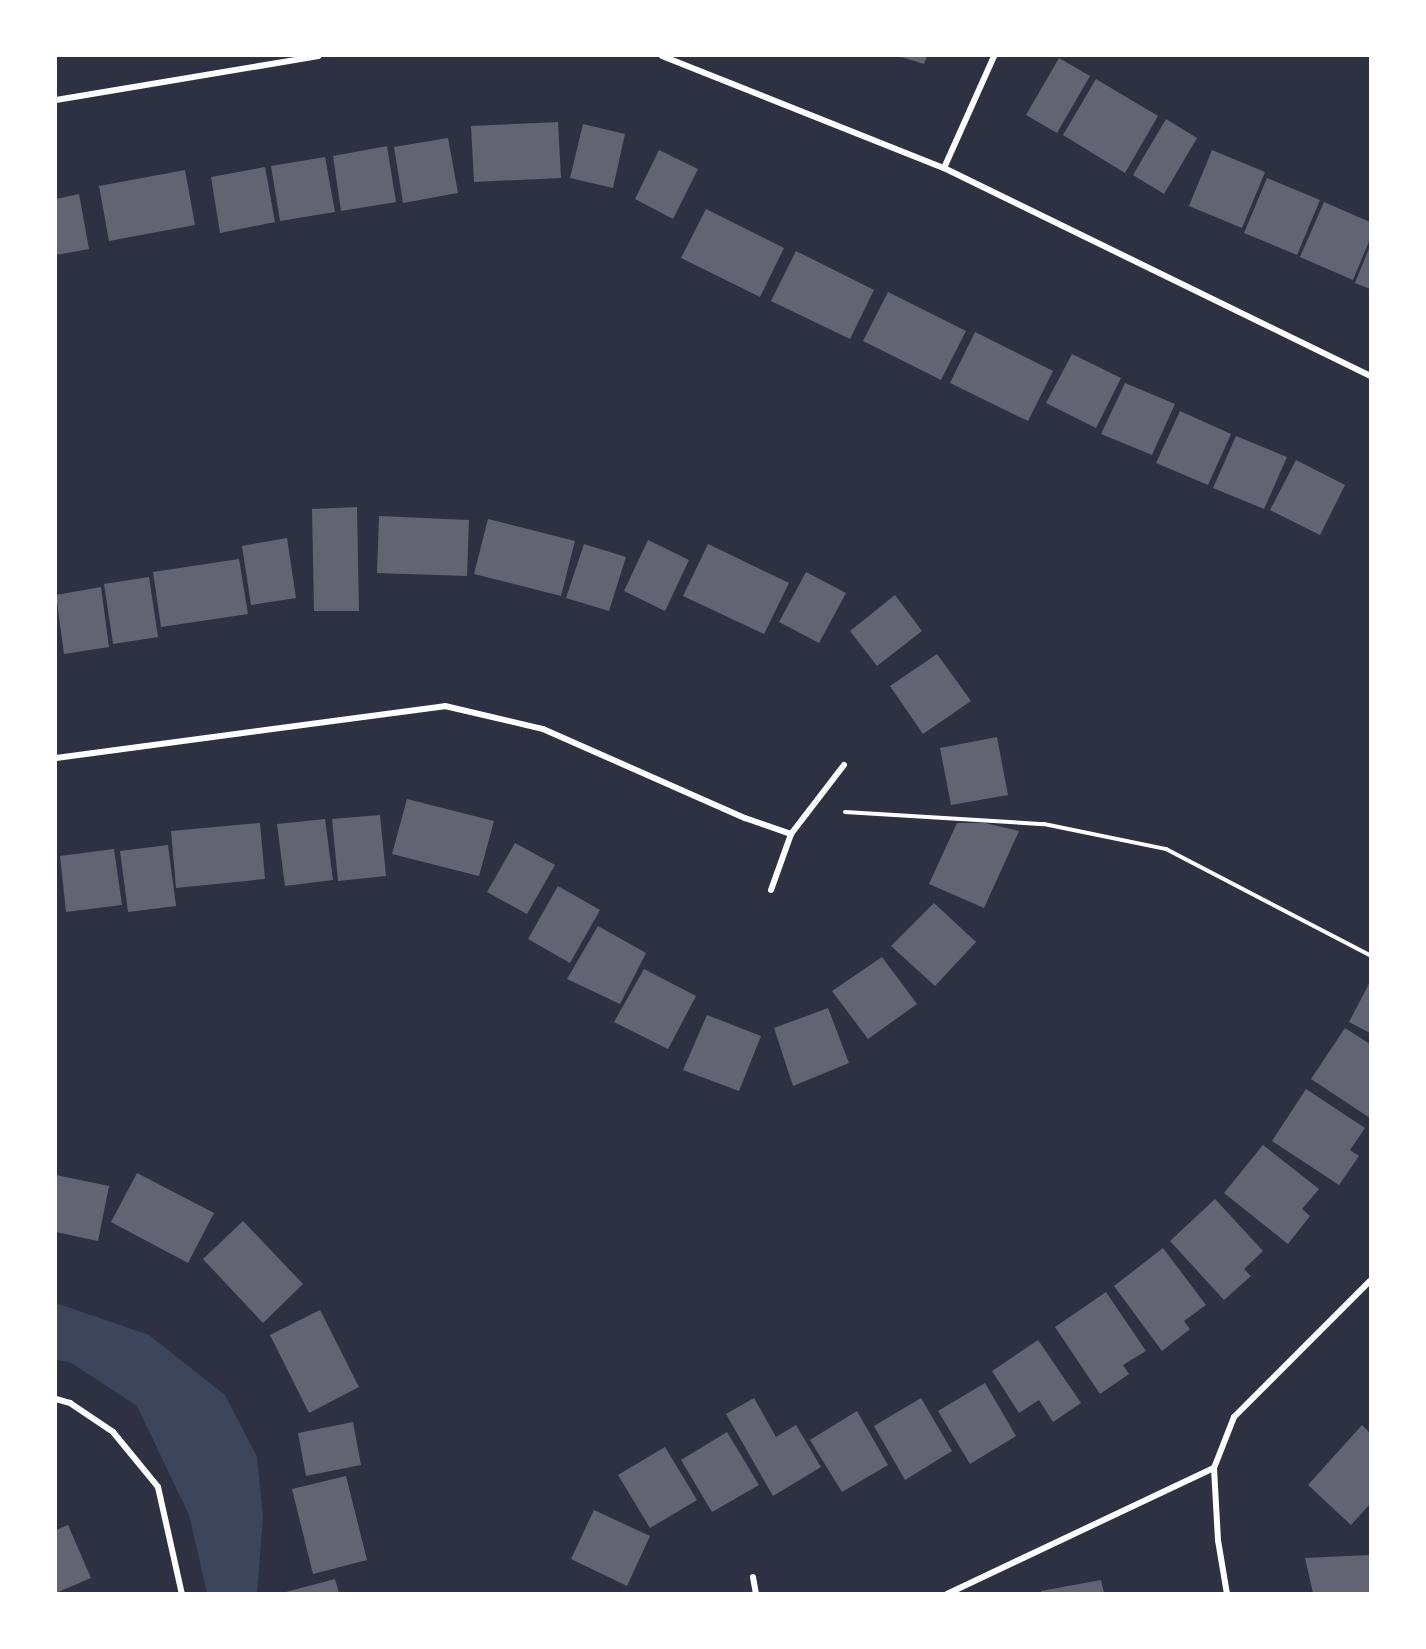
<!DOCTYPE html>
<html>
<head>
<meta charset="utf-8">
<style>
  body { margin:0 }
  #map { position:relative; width:1426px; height:1649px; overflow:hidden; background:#2d3142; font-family:Poppins,sans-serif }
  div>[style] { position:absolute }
  .green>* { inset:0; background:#3c4559 }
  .building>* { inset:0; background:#626471 }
  .path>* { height:4px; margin:-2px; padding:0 2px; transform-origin:2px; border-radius:2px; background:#fff }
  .minor>* { height:6px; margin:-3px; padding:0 3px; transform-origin:3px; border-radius:3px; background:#fff }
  span { translate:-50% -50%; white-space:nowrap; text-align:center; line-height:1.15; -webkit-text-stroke:5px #fff; paint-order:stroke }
  .frame { position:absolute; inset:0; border:57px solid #fff; pointer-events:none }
</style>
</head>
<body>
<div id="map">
  <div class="green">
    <div style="clip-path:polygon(56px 1303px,149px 1335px,225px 1395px,257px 1457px,263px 1517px,257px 1593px,207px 1593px,189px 1515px,137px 1406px,70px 1362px,56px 1360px)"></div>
  </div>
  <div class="building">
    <div style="clip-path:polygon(898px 56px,927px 56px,924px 64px)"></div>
    <div style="clip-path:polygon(1059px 58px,1090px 76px,1057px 133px,1026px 115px)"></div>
    <div style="clip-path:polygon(1096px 79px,1158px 116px,1125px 173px,1063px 135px)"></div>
    <div style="clip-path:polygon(1166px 119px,1197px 138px,1164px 194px,1133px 175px)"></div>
    <div style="clip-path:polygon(558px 122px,561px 178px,474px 182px,471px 126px)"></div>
    <div style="clip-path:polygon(583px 124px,625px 134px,613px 188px,570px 178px)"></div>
    <div style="clip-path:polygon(448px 138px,458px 193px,403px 203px,394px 147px)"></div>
    <div style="clip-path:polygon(387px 146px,396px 202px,341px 211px,333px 156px)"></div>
    <div style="clip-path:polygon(659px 150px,698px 169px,673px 219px,635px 199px)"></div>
    <div style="clip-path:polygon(1212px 150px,1265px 172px,1242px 228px,1189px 206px)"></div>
    <div style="clip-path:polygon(325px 157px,335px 212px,280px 221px,271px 166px)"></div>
    <div style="clip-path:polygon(265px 167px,275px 222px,220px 233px,211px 177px)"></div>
    <div style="clip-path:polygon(185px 170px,195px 225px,109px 241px,99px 186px)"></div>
    <div style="clip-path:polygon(1267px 178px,1320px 200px,1297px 255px,1244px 233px)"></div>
    <div style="clip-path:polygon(79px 194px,89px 249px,56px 255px,56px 199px)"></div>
    <div style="clip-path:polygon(1324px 202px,1370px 222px,1370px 239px,1353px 280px,1300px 257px)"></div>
    <div style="clip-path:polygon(706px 209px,784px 248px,760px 297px,681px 258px)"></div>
    <div style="clip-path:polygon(1370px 246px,1370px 289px,1355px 283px)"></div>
    <div style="clip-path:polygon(796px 251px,874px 290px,850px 339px,771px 301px)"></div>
    <div style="clip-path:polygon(888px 292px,966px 331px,941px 380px,863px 341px)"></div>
    <div style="clip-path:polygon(975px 332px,1053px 371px,1028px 421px,950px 383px)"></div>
    <div style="clip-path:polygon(1072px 354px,1121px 378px,1096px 428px,1046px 403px)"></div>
    <div style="clip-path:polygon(1125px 383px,1175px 404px,1152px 455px,1101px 434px)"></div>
    <div style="clip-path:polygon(1180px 411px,1231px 434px,1208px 485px,1156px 463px)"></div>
    <div style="clip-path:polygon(1236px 436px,1287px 457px,1264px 509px,1213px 488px)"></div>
    <div style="clip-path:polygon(1296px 460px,1345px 485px,1320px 535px,1270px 510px)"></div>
    <div style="clip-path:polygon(357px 507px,359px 611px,314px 611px,312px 509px)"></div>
    <div style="clip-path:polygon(379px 516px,469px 520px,467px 576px,377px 573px)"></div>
    <div style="clip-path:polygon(488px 519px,575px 541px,561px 596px,474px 574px)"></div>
    <div style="clip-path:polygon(287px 538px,296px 598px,251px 605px,242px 546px)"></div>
    <div style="clip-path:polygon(648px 540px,689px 560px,665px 611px,624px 591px)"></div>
    <div style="clip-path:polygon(584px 544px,626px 557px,609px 611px,566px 598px)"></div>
    <div style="clip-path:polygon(708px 544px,789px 583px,764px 634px,683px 596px)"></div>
    <div style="clip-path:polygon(239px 559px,248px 614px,161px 627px,153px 572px)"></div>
    <div style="clip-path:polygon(806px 572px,846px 593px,819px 643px,779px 622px)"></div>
    <div style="clip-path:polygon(149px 577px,158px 637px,113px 644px,104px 584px)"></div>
    <div style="clip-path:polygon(101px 587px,109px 647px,64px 654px,56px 595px)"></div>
    <div style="clip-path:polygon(895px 595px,922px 631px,877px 666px,850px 631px)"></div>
    <div style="clip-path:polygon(937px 654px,971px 701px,923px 734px,890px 686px)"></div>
    <div style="clip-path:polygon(997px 737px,1008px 795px,951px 805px,940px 748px)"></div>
    <div style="clip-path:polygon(407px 799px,494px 821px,479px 876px,392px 854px)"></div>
    <div style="clip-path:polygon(380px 815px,386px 876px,338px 881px,332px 819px)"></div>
    <div style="clip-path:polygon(325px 819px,333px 880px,285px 886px,277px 824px)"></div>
    <div style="clip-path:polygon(260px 823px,265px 879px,176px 888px,171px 831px)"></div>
    <div style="clip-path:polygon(957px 823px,985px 823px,1019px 831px,984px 908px,929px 884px)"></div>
    <div style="clip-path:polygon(515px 843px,555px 865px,527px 914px,487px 892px)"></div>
    <div style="clip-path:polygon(168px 845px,176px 906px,128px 912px,120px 851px)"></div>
    <div style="clip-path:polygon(114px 849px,122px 905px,66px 912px,60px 856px)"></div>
    <div style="clip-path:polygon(558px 886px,600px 910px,570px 963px,528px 939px)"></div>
    <div style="clip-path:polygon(934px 903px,976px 942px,935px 986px,891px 946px)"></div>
    <div style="clip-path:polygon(598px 926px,646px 953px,620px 1004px,567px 979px)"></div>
    <div style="clip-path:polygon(882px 957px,917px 1004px,868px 1039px,832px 991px)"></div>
    <div style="clip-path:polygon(644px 969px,696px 996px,668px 1049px,614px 1022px)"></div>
    <div style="clip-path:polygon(1370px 982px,1370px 1033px,1349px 1022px)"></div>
    <div style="clip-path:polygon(828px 1008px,849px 1063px,793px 1086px,774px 1028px)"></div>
    <div style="clip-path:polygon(707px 1015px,761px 1036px,739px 1091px,683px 1070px)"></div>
    <div style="clip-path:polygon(1345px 1028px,1370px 1044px,1370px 1118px,1311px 1079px)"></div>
    <div style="clip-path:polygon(1306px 1089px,1365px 1128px,1350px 1150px,1359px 1156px,1339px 1185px,1272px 1141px)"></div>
    <div style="clip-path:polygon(1263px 1145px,1319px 1189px,1302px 1209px,1310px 1216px,1288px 1244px,1224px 1193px)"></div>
    <div style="clip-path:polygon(137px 1173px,214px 1213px,188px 1263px,111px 1222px)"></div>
    <div style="clip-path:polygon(56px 1175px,109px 1186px,98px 1241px,56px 1232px)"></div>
    <div style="clip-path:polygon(1215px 1199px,1263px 1251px,1244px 1269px,1251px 1276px,1224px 1300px,1170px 1241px)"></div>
    <div style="clip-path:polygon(243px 1221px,303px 1284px,263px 1323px,203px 1259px)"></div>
    <div style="clip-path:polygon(1163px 1248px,1206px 1305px,1184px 1321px,1190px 1329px,1162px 1351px,1114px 1286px)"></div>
    <div style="clip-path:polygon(1106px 1292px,1146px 1351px,1123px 1365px,1129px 1374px,1100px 1394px,1055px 1327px)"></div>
    <div style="clip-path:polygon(320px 1310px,359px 1387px,309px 1413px,270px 1335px)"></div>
    <div style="clip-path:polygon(1038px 1340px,1081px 1403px,1053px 1422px,1039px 1400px,1019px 1413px,992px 1371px)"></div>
    <div style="clip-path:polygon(985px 1383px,1016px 1436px,970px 1464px,938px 1411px)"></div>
    <div style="clip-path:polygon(754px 1398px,776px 1437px,796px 1425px,821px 1467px,773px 1496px,726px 1414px)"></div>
    <div style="clip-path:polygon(921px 1398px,952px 1451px,905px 1480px,874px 1426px)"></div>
    <div style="clip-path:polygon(857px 1411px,888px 1465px,842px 1492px,810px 1440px)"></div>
    <div style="clip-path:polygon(353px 1422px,361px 1465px,306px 1476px,298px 1433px)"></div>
    <div style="clip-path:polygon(1362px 1425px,1370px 1433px,1370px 1504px,1351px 1525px,1308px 1485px)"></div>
    <div style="clip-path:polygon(727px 1432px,759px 1485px,712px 1512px,681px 1460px)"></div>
    <div style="clip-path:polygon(665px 1447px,697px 1500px,650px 1528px,618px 1475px)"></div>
    <div style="clip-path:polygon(346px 1476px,367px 1560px,313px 1574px,292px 1489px)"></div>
    <div style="clip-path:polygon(594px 1510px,650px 1536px,627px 1586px,571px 1559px)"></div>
    <div style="clip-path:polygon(68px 1525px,91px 1578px,56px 1593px,56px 1530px)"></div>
    <div style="clip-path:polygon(1369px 1555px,1370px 1593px,1313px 1593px,1305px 1558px)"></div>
    <div style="clip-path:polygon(335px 1579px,339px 1593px,282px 1593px)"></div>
    <div style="clip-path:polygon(1101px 1580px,1104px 1593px,1042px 1593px,1041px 1591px)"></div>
  </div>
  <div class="path">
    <div style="left:845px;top:812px;width:199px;rotate:3.5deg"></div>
    <div style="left:1044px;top:824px;width:125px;rotate:11.6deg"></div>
    <div style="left:1166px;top:849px;width:230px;rotate:27.5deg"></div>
  </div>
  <div class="minor">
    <div style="left:662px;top:56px;width:303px;rotate:21.7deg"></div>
    <div style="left:944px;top:168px;width:474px;rotate:26deg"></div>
    <div style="left:56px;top:100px;width:266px;rotate:-9.5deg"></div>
    <div style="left:944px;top:168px;width:123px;rotate:-65.9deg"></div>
    <div style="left:56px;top:758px;width:392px;rotate:-7.6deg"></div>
    <div style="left:445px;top:706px;width:101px;rotate:13.2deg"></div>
    <div style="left:543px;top:729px;width:221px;rotate:23.8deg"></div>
    <div style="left:745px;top:818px;width:49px;rotate:19.2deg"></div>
    <div style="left:771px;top:890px;width:59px;rotate:-70.3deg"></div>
    <div style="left:791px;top:834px;width:87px;rotate:-52.5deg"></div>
    <div style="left:56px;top:1399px;width:15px;rotate:16deg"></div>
    <div style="left:70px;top:1403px;width:52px;rotate:34deg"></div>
    <div style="left:113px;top:1432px;width:71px;rotate:50.7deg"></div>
    <div style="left:158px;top:1487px;width:110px;rotate:77.4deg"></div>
    <div style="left:753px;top:1577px;width:17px;rotate:80deg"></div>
    <div style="left:947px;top:1594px;width:295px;rotate:-25.3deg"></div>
    <div style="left:1227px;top:1594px;width:55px;rotate:-99.5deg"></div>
    <div style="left:1218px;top:1540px;width:72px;rotate:-93.2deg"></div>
    <div style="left:1214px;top:1468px;width:55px;rotate:-68.6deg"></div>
    <div style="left:1234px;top:1417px;width:192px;rotate:-45deg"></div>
  </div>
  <div class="frame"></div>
</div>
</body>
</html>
